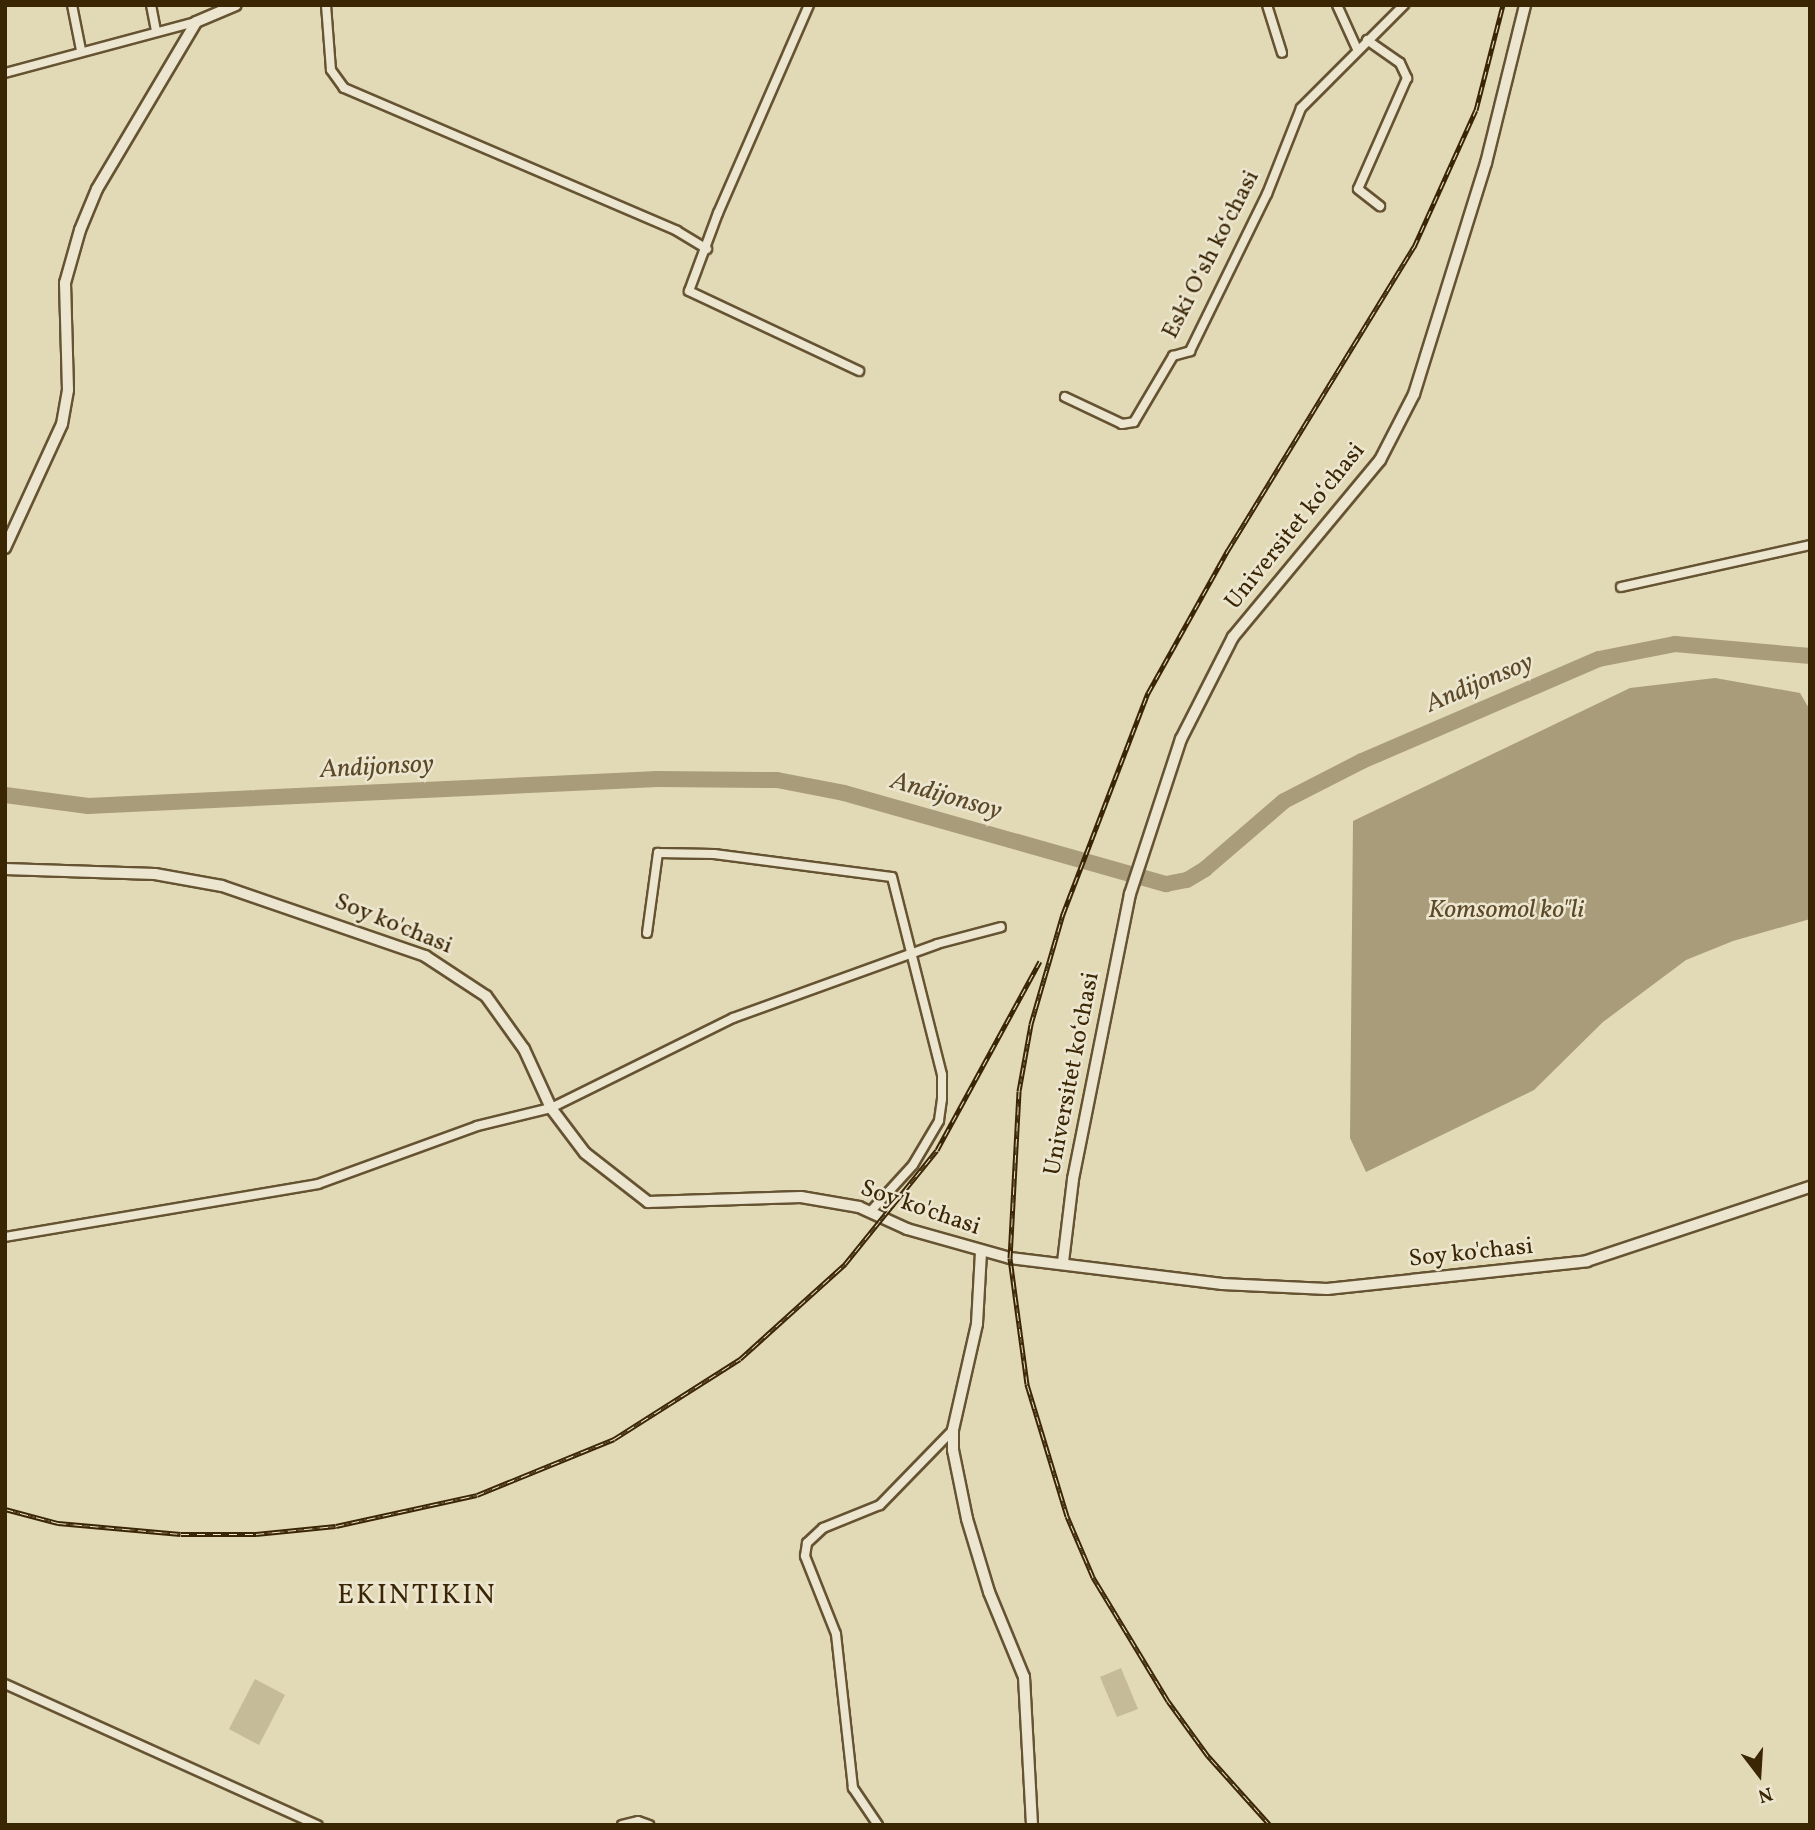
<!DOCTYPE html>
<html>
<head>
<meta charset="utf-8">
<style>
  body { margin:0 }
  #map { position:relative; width:1815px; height:1830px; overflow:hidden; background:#e2d9b7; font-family:Vollkorn,serif }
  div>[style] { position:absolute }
  .green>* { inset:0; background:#c6bb99 }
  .water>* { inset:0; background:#a99c7a }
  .river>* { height:16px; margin:-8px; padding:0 8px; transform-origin:8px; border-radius:8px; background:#a99c7a }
  .roads { filter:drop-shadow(2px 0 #655331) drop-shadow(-2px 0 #655331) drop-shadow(0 2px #655331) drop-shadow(0 -2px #655331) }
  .street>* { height:8px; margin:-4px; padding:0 4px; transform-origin:4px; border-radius:4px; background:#ece6d0 }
  .secondary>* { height:10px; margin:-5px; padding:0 5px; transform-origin:5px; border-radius:5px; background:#ece6d0 }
  .rail>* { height:5px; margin-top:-2.5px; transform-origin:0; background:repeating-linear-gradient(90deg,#ece6d0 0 8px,#3b2604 0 16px); box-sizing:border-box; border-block:2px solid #3b2604 }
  span { translate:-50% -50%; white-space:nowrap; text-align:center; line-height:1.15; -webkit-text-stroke:5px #ece6d0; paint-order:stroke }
  .street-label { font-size:24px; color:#3b2604 }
  .water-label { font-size:26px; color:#5c4927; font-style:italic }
  .quarter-label { font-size:28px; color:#3b2604; letter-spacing:2px }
  .frame { position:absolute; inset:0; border:7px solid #3b2604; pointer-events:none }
  .north { position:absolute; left:1724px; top:1739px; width:70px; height:70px; -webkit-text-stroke:5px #ece6d0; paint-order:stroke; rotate:163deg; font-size:19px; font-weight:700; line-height:28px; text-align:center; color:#3b2604 }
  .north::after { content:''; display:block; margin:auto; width:24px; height:32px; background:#3b2604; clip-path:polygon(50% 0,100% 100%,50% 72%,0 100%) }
</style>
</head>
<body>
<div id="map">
  <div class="green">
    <div style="clip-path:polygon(1121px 1668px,1138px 1709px,1117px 1717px,1100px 1677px)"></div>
    <div style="clip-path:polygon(255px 1679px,285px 1695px,259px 1745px,229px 1729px)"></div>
  </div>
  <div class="water">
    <div style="clip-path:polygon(1715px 678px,1800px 693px,1810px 710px,1810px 919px,1733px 941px,1686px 960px,1603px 1022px,1534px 1090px,1366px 1172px,1350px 1138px,1353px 821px,1630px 688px)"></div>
  </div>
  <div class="river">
    <div style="left:5px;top:795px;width:84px;rotate:7.5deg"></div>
    <div style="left:88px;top:806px;width:570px;rotate:-2.72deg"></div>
    <div style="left:657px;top:779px;width:120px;rotate:0.5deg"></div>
    <div style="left:777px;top:780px;width:68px;rotate:11deg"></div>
    <div style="left:844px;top:793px;width:335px;rotate:15.8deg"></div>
    <div style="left:1166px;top:884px;width:21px;rotate:-11deg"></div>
    <div style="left:1187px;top:880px;width:21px;rotate:-31deg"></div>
    <div style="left:1205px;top:869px;width:104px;rotate:-40.7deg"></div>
    <div style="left:1284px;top:801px;width:88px;rotate:-27.1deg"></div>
    <div style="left:1362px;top:761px;width:258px;rotate:-23.3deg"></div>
    <div style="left:1599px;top:659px;width:77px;rotate:-11.2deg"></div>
    <div style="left:1675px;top:644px;width:136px;rotate:5.1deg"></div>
  </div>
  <div class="roads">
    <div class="street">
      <div style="left:72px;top:5px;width:46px;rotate:78.7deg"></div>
      <div style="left:151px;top:5px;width:26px;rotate:79deg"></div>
      <div style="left:326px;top:5px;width:65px;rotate:85.6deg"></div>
      <div style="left:331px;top:70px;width:22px;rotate:54deg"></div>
      <div style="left:344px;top:88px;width:362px;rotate:23.2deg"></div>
      <div style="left:677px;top:231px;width:35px;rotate:31deg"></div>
      <div style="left:809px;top:5px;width:227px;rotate:113.6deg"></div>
      <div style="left:718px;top:213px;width:83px;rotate:110.4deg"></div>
      <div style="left:689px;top:291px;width:188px;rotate:25.2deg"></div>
      <div style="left:1267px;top:5px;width:50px;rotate:72.6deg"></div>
      <div style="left:1337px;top:5px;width:48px;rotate:65.6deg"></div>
      <div style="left:1367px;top:40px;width:40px;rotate:34.9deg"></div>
      <div style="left:1400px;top:63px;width:17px;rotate:65deg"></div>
      <div style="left:1407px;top:78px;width:121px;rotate:113.8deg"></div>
      <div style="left:1358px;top:189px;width:28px;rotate:38deg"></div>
      <div style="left:5px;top:73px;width:198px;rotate:-15deg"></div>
      <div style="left:1065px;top:397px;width:63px;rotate:25.3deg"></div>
      <div style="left:1122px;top:424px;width:12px;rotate:-9deg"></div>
      <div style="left:1134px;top:422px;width:77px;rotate:-59.4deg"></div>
      <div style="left:1173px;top:356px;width:18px;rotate:-16deg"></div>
      <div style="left:1190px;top:351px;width:175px;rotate:-63.9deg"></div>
      <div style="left:1267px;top:194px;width:92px;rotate:-68.4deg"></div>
      <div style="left:1301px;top:108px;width:146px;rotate:-45deg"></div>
      <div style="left:1621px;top:587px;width:194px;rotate:-12.5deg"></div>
      <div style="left:647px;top:933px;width:81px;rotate:-82.2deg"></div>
      <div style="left:658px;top:853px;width:56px;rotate:1deg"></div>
      <div style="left:714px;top:854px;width:179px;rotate:7.4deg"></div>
      <div style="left:892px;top:877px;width:204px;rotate:75.8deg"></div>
      <div style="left:942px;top:1075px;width:24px;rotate:90deg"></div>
      <div style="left:942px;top:1099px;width:22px;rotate:98deg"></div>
      <div style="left:939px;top:1121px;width:51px;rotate:120.6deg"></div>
      <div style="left:913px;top:1165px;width:62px;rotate:132.4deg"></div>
      <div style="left:5px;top:1237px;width:317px;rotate:-9.6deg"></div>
      <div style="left:318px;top:1184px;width:169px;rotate:-20deg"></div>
      <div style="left:477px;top:1126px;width:76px;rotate:-13.7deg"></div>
      <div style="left:551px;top:1108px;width:203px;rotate:-26.3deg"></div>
      <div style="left:733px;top:1018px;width:217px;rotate:-19.9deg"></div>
      <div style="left:937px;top:944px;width:66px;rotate:-14.9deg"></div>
      <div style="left:5px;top:1684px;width:343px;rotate:24.3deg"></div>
      <div style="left:622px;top:1825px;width:16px;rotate:-14deg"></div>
      <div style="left:638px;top:1821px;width:12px;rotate:20deg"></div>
      <div style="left:878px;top:1825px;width:45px;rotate:-124deg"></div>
      <div style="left:853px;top:1788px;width:155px;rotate:-96.3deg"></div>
      <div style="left:836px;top:1634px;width:84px;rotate:-111.7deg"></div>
      <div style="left:805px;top:1556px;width:13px;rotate:-81deg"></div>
      <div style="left:807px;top:1543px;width:22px;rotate:-43deg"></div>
      <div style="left:823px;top:1528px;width:61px;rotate:-22deg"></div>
      <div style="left:880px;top:1505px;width:105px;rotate:-45.8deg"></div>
    </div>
    <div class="secondary">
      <div style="left:5px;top:548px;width:136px;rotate:-65.3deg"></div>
      <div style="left:62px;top:424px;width:35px;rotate:-80deg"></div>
      <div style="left:68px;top:390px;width:107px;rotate:-91.6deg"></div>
      <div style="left:65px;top:283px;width:55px;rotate:-74.2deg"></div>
      <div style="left:80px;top:230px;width:44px;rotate:-67.5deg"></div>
      <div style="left:97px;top:189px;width:194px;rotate:-59.3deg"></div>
      <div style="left:196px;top:22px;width:43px;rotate:-23deg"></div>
      <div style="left:5px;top:869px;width:150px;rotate:1.9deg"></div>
      <div style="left:155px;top:874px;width:68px;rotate:10.2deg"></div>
      <div style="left:222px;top:886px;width:215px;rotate:19deg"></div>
      <div style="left:425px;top:956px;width:73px;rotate:33.3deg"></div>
      <div style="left:486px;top:996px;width:65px;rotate:54.4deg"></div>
      <div style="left:524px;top:1049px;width:65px;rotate:65.4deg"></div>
      <div style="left:551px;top:1108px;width:56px;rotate:52.9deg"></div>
      <div style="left:585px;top:1153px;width:80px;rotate:37.9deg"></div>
      <div style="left:648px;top:1202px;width:153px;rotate:-1.9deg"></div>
      <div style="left:801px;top:1197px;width:59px;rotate:9.8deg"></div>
      <div style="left:859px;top:1207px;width:53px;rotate:24.6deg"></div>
      <div style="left:907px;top:1229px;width:107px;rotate:15.7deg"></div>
      <div style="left:1010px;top:1258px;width:214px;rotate:7deg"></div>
      <div style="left:1222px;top:1284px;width:105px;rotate:2.7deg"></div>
      <div style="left:1327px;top:1289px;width:262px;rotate:-6.1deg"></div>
      <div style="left:1587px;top:1261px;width:235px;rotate:-18.4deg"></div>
      <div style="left:981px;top:1252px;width:72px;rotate:93.2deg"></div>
      <div style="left:977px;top:1324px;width:109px;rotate:102.8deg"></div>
      <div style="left:953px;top:1430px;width:20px;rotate:90deg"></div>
      <div style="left:953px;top:1450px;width:70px;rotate:78.5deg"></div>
      <div style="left:967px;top:1519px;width:76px;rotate:73.2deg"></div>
      <div style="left:989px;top:1592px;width:92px;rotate:67.6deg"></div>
      <div style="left:1024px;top:1677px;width:148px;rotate:86.9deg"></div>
      <div style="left:1063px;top:1262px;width:84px;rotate:-83.1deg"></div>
      <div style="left:1073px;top:1179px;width:291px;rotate:-78.7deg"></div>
      <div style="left:1130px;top:894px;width:163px;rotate:-71.8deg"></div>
      <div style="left:1181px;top:739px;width:114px;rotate:-63deg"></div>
      <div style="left:1233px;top:637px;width:230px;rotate:-50.3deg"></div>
      <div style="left:1380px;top:460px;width:74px;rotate:-62.7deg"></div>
      <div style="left:1414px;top:394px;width:242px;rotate:-72.7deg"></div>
      <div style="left:1486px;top:163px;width:163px;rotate:-76.1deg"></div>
    </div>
  </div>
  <div class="rail">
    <div style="left:5px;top:1509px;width:55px;rotate:14.8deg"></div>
    <div style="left:58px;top:1523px;width:123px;rotate:5.1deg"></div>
    <div style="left:181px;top:1534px;width:75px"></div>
    <div style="left:256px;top:1534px;width:80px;rotate:-5.7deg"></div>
    <div style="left:336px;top:1526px;width:144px;rotate:-12.4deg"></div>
    <div style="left:477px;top:1495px;width:148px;rotate:-22.2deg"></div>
    <div style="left:614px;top:1439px;width:149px;rotate:-32.4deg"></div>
    <div style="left:740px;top:1359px;width:142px;rotate:-42.1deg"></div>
    <div style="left:845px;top:1264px;width:146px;rotate:-51.1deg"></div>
    <div style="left:937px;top:1150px;width:215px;rotate:-61.4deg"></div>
    <div style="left:1270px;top:1825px;width:93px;rotate:-131.9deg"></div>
    <div style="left:1208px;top:1756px;width:68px;rotate:-126deg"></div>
    <div style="left:1168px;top:1701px;width:145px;rotate:-121.2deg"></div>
    <div style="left:1093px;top:1577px;width:66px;rotate:-113.1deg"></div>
    <div style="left:1067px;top:1516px;width:138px;rotate:-106.9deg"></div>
    <div style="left:1027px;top:1384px;width:127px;rotate:-97.7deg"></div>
    <div style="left:1010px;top:1258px;width:167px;rotate:-86.9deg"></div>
    <div style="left:1019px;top:1091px;width:68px;rotate:-79.8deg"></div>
    <div style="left:1031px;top:1024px;width:115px;rotate:-73.8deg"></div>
    <div style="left:1063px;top:914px;width:237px;rotate:-69deg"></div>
    <div style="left:1148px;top:693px;width:164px;rotate:-60.8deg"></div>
    <div style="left:1228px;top:550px;width:356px;rotate:-58.5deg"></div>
    <div style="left:1414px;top:247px;width:150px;rotate:-65.7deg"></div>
    <div style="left:1476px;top:110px;width:108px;rotate:-75.6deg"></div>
  </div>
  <div class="street-label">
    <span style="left:1212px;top:255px;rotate:-63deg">Eski Oʻsh koʻchasi</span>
    <span style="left:1296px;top:527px;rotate:-51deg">Universitet kо‘chasi</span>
    <span style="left:393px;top:925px;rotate:22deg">Soy ko'chasi</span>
    <span style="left:1073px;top:1074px;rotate:-79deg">Universitet kо‘chasi</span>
    <span style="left:920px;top:1209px;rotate:19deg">Soy ko'chasi</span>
    <span style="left:1471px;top:1254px;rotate:-6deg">Soy ko'chasi</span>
  </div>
  <div class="water-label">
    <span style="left:1480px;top:684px;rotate:-23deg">Andijonsoy</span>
    <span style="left:377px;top:768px;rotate:-3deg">Andijonsoy</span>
    <span style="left:946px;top:797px;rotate:16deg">Andijonsoy</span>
    <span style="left:1506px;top:911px">Komsomol ko"li</span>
  </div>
  <div class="quarter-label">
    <span style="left:417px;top:1596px">EKINTIKIN</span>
  </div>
  <div class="frame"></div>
  <div class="north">N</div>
</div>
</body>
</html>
